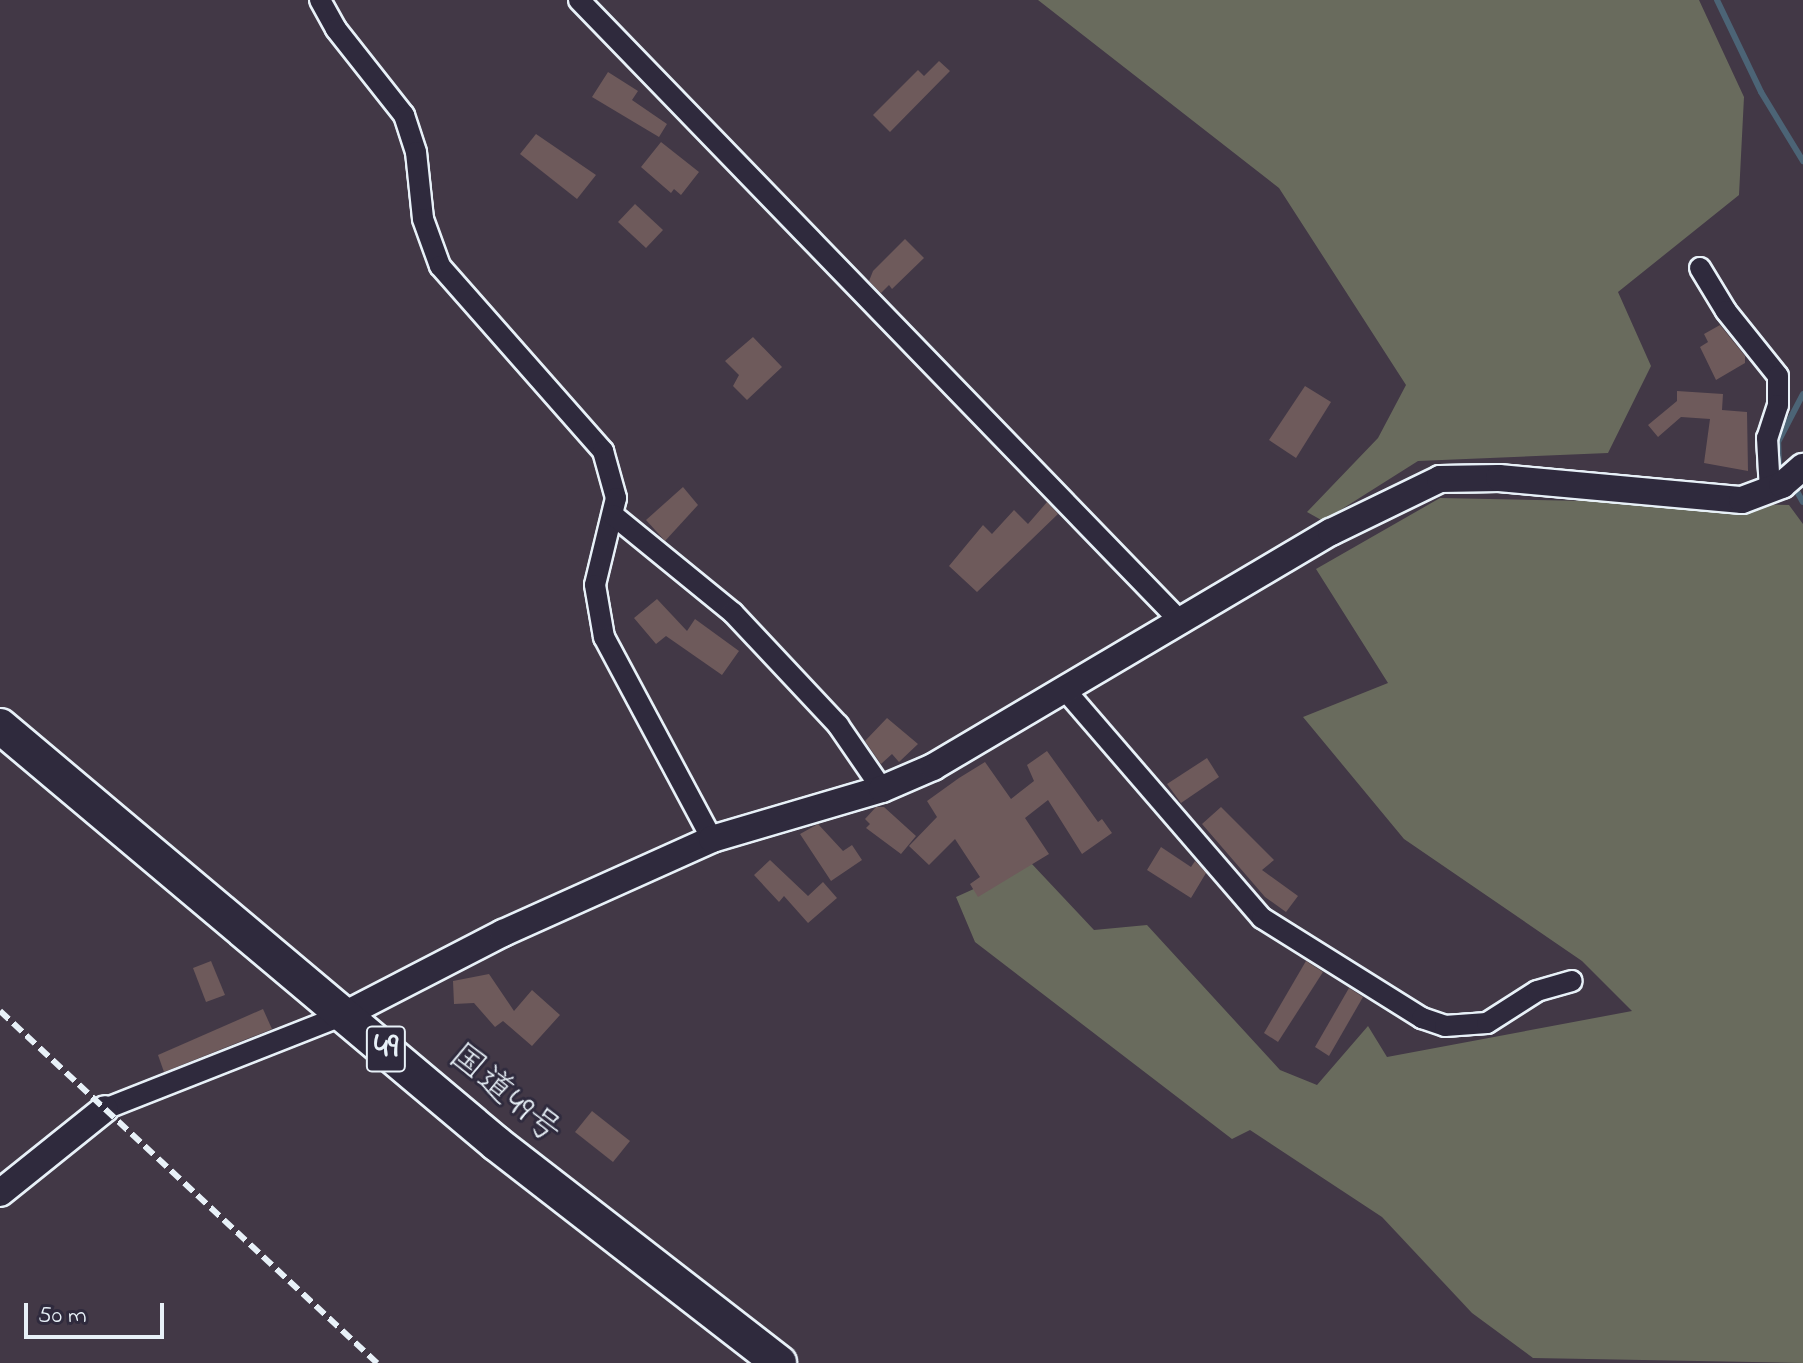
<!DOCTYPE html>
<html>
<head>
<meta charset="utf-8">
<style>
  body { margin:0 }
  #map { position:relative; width:1803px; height:1363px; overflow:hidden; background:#423846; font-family:"Indie Flower","Klee One",sans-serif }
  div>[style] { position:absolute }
  .green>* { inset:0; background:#696b5d }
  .stream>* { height:6px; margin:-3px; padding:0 3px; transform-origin:3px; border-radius:3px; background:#4c6476 }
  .building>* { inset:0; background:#6e5a5b }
  .roads { filter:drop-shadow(2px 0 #e8f1f8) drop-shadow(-2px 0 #e8f1f8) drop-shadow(0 2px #e8f1f8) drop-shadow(0 -2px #e8f1f8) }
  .minor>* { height:20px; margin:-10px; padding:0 10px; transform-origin:10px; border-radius:10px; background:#2f2a3d }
  .tertiary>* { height:26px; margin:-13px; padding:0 13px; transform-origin:13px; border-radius:13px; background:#2f2a3d }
  .trunk>* { height:34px; margin:-17px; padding:0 17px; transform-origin:17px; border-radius:17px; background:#2f2a3d }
  .rail>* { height:6px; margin-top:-3px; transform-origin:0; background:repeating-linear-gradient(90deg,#e8f1f8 0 12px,transparent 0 18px) }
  span { translate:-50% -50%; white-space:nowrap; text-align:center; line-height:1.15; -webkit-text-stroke:6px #2f2a3d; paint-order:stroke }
  .shield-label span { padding:2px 6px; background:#2f2a3d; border:2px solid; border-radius:6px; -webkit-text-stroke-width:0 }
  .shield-label { font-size:34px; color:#e8f1f8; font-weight:700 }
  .street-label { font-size:36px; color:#e8f1f8 }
  .scale { position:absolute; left:24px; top:1303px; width:140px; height:36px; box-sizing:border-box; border:4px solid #e8f1f8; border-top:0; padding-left:10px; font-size:24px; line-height:28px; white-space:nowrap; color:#e8f1f8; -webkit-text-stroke:6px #2f2a3d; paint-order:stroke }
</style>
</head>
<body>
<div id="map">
  <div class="green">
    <div style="clip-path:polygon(1038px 0,1699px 0,1744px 97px,1739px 195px,1618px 292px,1651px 366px,1608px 453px,1418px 461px,1323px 521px,1307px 512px,1378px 438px,1406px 385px,1279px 188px)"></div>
    <div style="clip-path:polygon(1440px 498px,1789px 505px,1803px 524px,1803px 1363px,1533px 1358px,1472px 1313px,1382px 1217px,1250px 1130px,1232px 1139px,975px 942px,956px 897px,1031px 863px,1094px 930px,1147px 925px,1280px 1070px,1317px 1085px,1368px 1026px,1387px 1057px,1632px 1011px,1582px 961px,1404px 839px,1303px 717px,1388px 683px,1316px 569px)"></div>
  </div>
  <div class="stream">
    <div style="left:1717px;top:0;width:102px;rotate:64.4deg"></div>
    <div style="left:1761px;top:92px;width:81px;rotate:58.7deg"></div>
    <div style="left:1785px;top:474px;width:10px;rotate:-127deg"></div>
    <div style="left:1779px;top:466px;width:24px;rotate:-92deg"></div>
    <div style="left:1778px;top:442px;width:54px;rotate:-62.5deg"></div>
    <div style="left:1794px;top:486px;width:18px;rotate:61deg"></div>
  </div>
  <div class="building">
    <div style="clip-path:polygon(939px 61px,950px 71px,890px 132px,873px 115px,918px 70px,924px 76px)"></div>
    <div style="clip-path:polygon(608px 72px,638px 91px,632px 100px,667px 124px,659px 137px,592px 97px)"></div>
    <div style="clip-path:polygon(536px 134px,596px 175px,577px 199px,520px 154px)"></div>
    <div style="clip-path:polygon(661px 142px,699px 172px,681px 195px,674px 189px,671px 193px,641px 167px)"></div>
    <div style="clip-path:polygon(635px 204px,663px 230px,646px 248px,618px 222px)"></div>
    <div style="clip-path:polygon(905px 239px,924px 258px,892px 289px,889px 285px,881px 293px,869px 281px,873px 271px)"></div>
    <div style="clip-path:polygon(1720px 325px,1745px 356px,1745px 363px,1716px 380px,1700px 347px,1708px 342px,1704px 334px)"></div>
    <div style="clip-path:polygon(753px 337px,782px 367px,747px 400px,733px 386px,739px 375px,725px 361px)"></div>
    <div style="clip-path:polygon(1305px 386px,1331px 402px,1296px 458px,1269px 440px)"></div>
    <div style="clip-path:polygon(1677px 391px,1723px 394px,1722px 410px,1747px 412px,1748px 471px,1704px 463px,1710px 419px,1681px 417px,1658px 437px,1648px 425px,1677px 401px)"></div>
    <div style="clip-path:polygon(683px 487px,698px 505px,665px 541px,646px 520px)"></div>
    <div style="clip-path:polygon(1047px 502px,1058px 514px,977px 592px,949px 566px,983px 525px,992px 534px,1014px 510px,1028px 524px)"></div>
    <div style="clip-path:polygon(657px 599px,687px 631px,695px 619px,739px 651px,722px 675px,666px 636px,656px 644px,634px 618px)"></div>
    <div style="clip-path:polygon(887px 718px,918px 744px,899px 762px,892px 754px,881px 764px,865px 741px)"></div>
    <div style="clip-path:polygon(1047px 751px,1098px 822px,1102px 819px,1112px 833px,1082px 854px,1048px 800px,1025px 818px,1049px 854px,978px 897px,970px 884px,980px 877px,955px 839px,929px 865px,909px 846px,937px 817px,927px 801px,959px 778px,985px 762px,1011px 799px,1034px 781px,1027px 765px)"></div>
    <div style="clip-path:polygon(1207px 758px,1219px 777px,1181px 803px,1167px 784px)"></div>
    <div style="clip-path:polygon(876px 807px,884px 807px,916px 836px,901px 854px,866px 828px,870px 824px,865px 819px)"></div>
    <div style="clip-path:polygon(1221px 807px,1274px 860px,1262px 870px,1298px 896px,1286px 912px,1265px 897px,1202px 824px)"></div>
    <div style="clip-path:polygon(818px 824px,843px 851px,852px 845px,862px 860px,831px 881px,800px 834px)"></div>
    <div style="clip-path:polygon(1161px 847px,1191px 867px,1195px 861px,1206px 873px,1191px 898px,1147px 870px)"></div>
    <div style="clip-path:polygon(770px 860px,808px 896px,823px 882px,837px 898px,808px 923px,784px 896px,779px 902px,754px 875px)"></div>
    <div style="clip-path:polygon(211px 961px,225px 995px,206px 1002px,193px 968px)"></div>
    <div style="clip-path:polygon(1306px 961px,1323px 972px,1278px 1042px,1264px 1033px)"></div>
    <div style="clip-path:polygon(489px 974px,514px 1011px,532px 990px,560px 1015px,532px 1046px,503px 1021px,495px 1027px,474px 1003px,454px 1004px,453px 981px)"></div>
    <div style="clip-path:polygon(1349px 988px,1363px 997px,1329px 1056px,1315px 1047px)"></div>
    <div style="clip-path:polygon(263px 1009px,272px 1029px,164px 1072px,158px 1055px)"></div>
    <div style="clip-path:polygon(592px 1111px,630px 1141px,613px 1162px,575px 1132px)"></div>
  </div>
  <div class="roads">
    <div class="minor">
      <div style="left:320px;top:0;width:33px;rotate:61deg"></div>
      <div style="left:336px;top:29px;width:110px;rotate:51.7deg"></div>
      <div style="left:404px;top:115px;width:39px;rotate:72deg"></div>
      <div style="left:416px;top:152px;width:67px;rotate:84deg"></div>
      <div style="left:423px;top:219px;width:50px;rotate:70.1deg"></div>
      <div style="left:440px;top:266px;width:247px;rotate:48.6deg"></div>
      <div style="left:603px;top:451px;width:49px;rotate:74.5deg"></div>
      <div style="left:616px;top:498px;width:89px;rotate:103.6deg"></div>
      <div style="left:595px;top:585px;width:53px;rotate:80.2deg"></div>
      <div style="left:604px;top:637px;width:229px;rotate:61.9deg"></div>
      <div style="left:579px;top:0;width:867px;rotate:45.93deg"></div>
      <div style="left:1700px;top:268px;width:50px;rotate:58.8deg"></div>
      <div style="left:1726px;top:311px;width:83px;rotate:51.3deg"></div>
      <div style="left:1778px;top:376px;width:29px;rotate:90deg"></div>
      <div style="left:1778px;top:405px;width:35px;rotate:108deg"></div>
      <div style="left:1767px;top:438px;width:52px;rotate:86.7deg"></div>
      <div style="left:613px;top:515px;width:155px;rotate:39.2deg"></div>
      <div style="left:733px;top:613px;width:154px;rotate:46.8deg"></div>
      <div style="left:838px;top:725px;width:78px;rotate:55.5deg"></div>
      <div style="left:1066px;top:691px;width:300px;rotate:49.2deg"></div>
      <div style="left:1262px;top:918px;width:189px;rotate:32deg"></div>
      <div style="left:1422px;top:1018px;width:24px;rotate:19deg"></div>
      <div style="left:1445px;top:1026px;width:42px;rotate:-4.1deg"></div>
      <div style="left:1487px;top:1023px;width:59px;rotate:-32.6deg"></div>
      <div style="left:1537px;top:991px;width:36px;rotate:-16deg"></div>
      <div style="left:105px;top:1109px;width:259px;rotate:-21.5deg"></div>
    </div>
    <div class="tertiary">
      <div style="left:346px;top:1014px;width:177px;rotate:-27.3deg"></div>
      <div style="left:503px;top:933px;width:229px;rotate:-24.2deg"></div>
      <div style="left:712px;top:839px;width:177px;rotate:-16.4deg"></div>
      <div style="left:882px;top:789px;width:56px;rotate:-23.3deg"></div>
      <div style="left:933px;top:767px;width:462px;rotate:-30.6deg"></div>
      <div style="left:1331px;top:532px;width:121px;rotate:-25.9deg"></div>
      <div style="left:1440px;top:479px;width:59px;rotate:-1deg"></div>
      <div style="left:1499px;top:478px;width:244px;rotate:5.2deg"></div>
      <div style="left:1742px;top:500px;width:43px;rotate:-20.6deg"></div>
      <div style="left:1782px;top:485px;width:28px;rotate:-41deg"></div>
      <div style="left:0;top:1193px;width:134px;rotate:-38.7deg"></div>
    </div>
    <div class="trunk">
      <div style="left:0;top:726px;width:649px;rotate:40.07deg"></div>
      <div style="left:497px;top:1144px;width:357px;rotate:37.8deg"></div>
    </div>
  </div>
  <div class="rail">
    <div style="left:0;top:1011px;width:516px;rotate:43.04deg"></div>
  </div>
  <div class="shield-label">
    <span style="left:386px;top:1049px">49</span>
  </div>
  <div class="street-label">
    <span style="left:504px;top:1095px;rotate:40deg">国道49号</span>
  </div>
  <div class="scale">50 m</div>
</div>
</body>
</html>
